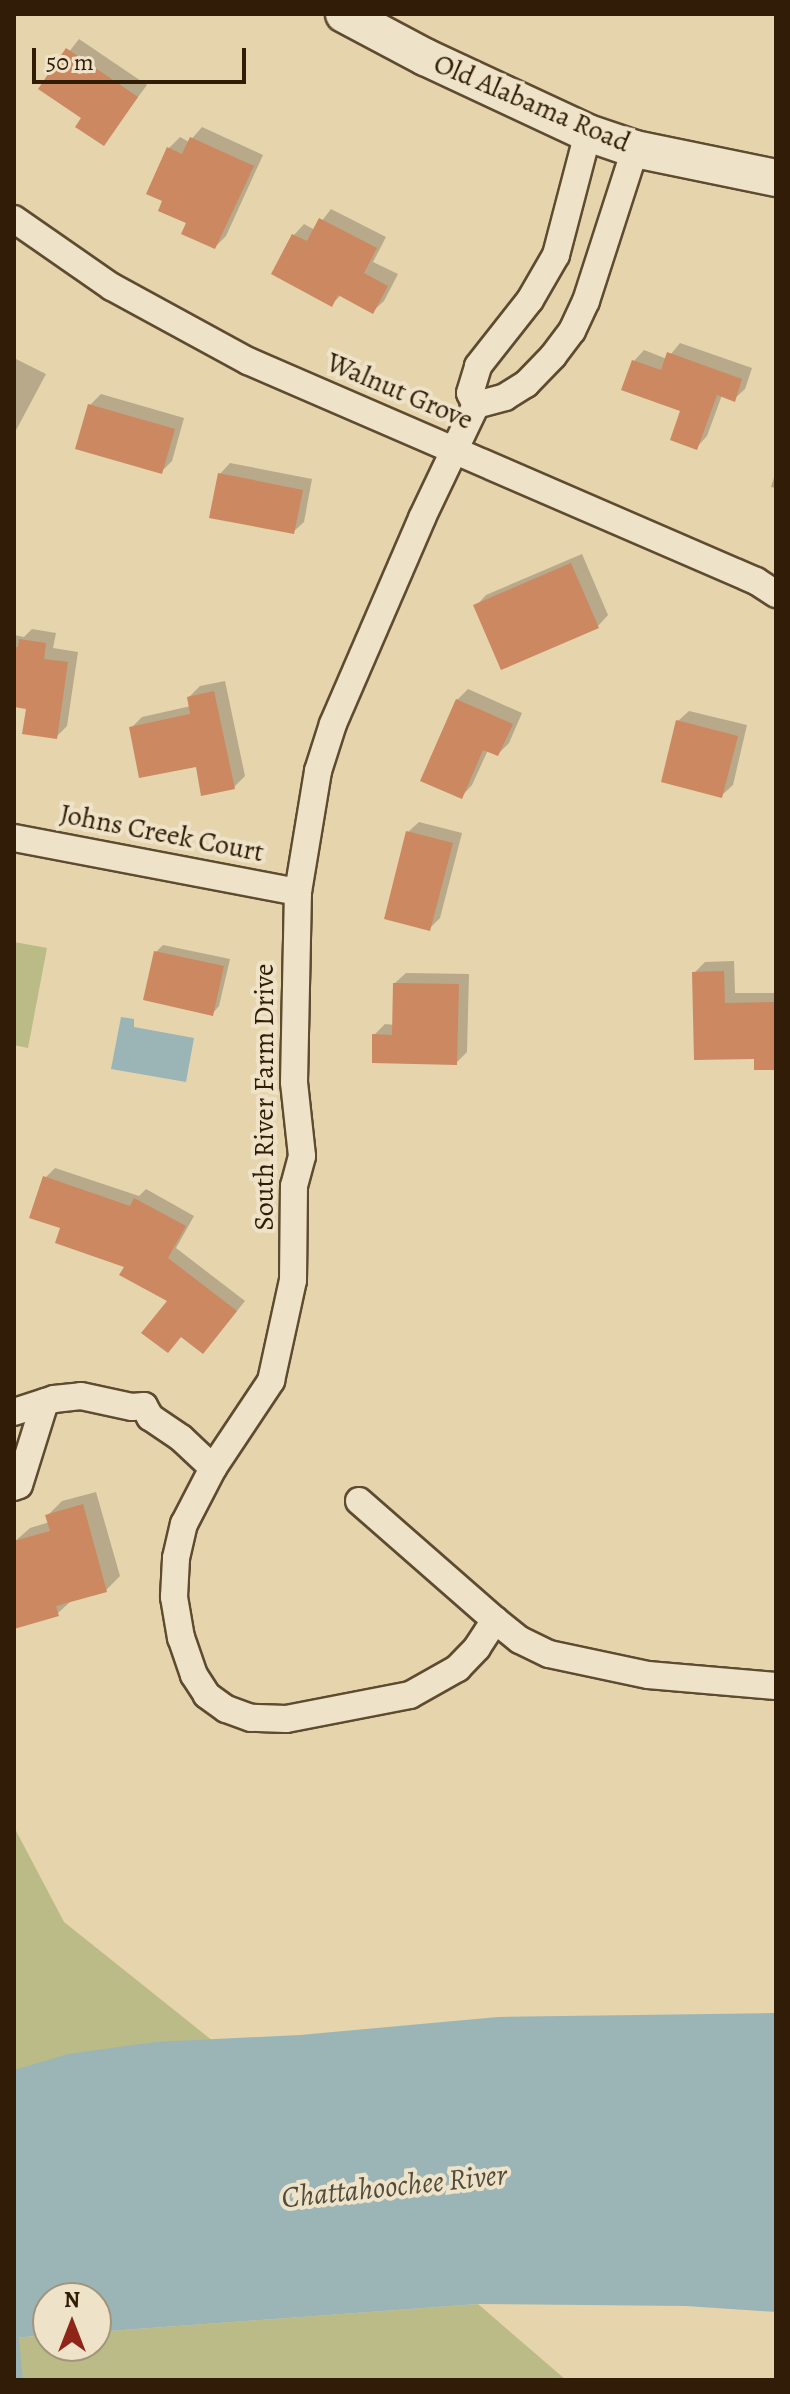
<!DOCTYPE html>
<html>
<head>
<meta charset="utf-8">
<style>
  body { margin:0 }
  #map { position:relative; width:790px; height:2394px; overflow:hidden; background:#e5d4ac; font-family:Alegreya,serif }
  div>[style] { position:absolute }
  .green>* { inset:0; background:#babb86 }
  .water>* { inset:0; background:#9bb5b6 }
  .shadow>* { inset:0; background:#0003 }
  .stream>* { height:9px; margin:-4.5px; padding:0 4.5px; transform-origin:4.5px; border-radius:4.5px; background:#9bb5b6 }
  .building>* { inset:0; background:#cc8861 }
  .roads { filter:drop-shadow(2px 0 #5e4b30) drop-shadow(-2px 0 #5e4b30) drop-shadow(0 2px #5e4b30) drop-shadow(0 -2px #5e4b30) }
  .minor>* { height:26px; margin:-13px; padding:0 13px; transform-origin:13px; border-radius:13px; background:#eee3c9 }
  .secondary>* { height:36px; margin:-18px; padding:0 18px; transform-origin:18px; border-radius:18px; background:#eee3c9 }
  span { translate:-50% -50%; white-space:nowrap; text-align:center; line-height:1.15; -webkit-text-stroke:8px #eee3c9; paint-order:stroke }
  .street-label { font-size:28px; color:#311d07 }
  .water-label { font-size:30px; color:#514b3c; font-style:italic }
  .frame { position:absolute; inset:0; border:16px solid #311d07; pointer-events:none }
  .north { position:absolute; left:32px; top:2282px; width:80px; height:80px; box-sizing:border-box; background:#eee3c9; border:2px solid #a2947b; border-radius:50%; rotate:0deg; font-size:22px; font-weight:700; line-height:32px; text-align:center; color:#311d07 }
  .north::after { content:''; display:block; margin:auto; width:28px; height:36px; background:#8f2418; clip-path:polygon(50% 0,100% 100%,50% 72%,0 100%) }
  .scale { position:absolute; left:32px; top:48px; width:214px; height:36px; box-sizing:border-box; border:4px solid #311d07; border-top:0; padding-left:10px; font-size:24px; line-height:28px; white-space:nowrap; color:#311d07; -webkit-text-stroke:6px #eee3c9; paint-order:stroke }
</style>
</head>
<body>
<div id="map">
  <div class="green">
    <div style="clip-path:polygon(14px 942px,47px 948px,28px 1048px,14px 1045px)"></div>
    <div style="clip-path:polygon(14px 1827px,64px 1922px,293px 2105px,14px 2104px)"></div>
    <div style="clip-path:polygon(478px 2304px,566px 2380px,14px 2380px,14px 2338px,48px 2335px,48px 2346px,96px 2346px,96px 2332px)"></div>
  </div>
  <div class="water">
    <div style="clip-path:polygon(121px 1017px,134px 1019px,134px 1027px,194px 1038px,186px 1082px,111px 1069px)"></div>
    <div style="clip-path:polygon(776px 2013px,776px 2312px,686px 2306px,478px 2304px,96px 2332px,96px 2298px,48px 2298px,48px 2335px,14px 2338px,14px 2070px,68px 2054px,155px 2042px,300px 2035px,498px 2017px)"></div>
  </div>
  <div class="shadow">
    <div style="clip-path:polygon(79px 39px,147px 85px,103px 144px,84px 118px,41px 88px)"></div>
    <div style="clip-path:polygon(202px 127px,263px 155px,226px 236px,215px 247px,165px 200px,169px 148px,180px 137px,189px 142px)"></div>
    <div style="clip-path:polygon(331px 209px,386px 237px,373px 262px,398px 274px,384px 301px,373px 311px,341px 295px,332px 304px,294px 235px,304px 224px,315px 230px)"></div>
    <div style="clip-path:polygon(680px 343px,752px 368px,745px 389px,734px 399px,722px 395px,707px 436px,697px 447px,683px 409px,634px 361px,644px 350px,667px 359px)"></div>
    <div style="clip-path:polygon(14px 358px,46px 374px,14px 434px)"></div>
    <div style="clip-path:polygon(101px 394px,184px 418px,172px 461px,161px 472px,90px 405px)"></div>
    <div style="clip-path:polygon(230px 463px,312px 479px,304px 522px,293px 532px,220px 474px)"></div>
    <div style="clip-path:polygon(776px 471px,776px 488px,771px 487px)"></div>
    <div style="clip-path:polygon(582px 554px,608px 615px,598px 626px,476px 606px,486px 595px)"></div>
    <div style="clip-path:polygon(32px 629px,56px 633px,53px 648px,78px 652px,67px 726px,56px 737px,28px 707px,14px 705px,14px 635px,24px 637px)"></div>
    <div style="clip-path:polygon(225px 681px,245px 776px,234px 787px,131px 728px,142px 717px,191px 706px,189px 697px,200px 686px)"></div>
    <div style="clip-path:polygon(468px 689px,522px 713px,509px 743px,498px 754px,488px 750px,472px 785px,462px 796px,457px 700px)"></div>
    <div style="clip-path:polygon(689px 711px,747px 725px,733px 785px,722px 795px,678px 721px)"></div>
    <div style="clip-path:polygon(419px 822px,462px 833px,440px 918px,429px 929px,408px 832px)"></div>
    <div style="clip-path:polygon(163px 945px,230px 959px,219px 1006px,212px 1014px,156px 952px)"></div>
    <div style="clip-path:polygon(734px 961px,735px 993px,776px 993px,776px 1068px,755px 1057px,694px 973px,705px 962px)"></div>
    <div style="clip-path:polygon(406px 973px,469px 974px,467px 1052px,456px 1063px,374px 1035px,385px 1024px,395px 1025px,395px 983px)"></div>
    <div style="clip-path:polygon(55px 1168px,139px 1196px,146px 1189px,194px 1216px,176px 1248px,245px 1301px,212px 1342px,127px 1265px,63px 1227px,45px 1178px)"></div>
    <div style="clip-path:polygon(96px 1492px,120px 1576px,106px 1590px,72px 1600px,57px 1614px,14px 1627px,14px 1542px,30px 1528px,50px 1522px,48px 1515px,62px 1501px)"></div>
  </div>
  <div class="stream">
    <div style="left:14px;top:2339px;width:41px;rotate:84.4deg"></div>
  </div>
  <div class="building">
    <div style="clip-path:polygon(66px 48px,138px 97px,104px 146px,75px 127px,81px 118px,38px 89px)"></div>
    <div style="clip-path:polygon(190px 137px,254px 166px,215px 249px,181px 234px,186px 223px,158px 211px,162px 201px,146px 194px,167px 147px,182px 154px)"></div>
    <div style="clip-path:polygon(319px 218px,377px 248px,364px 273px,388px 286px,373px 314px,338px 295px,332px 307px,271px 274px,292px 234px,307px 241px)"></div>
    <div style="clip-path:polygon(667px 352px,742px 379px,735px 402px,717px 395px,697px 450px,670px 440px,680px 411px,621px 390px,632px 360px,661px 370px)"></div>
    <div style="clip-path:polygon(88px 404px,175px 429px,162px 474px,75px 449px)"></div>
    <div style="clip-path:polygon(218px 473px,303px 490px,294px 534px,209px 518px)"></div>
    <div style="clip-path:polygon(571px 563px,599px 628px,501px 670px,473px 605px)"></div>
    <div style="clip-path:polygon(19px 639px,46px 643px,44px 659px,68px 662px,57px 739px,22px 734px,26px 709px,14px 707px,14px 647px,18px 647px)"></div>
    <div style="clip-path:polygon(214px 691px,235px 789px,201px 796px,196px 767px,139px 778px,129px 727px,190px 714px,187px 697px)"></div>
    <div style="clip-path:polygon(456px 699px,513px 724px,498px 756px,483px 750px,462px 799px,420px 781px)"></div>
    <div style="clip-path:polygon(676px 720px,738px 736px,722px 798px,661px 782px)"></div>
    <div style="clip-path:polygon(406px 831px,453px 843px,430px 931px,384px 919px)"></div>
    <div style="clip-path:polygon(154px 951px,224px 966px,213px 1016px,143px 1000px)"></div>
    <div style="clip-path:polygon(724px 971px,725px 1003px,776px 1002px,776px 1070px,754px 1070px,754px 1059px,694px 1060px,692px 972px)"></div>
    <div style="clip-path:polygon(393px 983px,459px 984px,457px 1065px,372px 1063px,372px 1034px,392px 1035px)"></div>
    <div style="clip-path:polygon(43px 1176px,130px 1206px,134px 1198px,186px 1226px,168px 1258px,237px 1311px,203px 1354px,181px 1337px,168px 1353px,141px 1333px,167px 1301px,119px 1275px,124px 1267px,55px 1243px,60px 1228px,29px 1218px)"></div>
    <div style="clip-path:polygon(83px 1504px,107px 1592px,56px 1606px,59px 1616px,14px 1629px,14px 1541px,50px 1531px,45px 1515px)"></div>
  </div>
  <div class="roads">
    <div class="minor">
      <div style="left:14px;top:219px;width:119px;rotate:34.8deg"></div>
      <div style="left:112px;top:287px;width:155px;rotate:28.6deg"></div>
      <div style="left:248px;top:361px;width:554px;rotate:23.42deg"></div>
      <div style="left:756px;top:581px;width:24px;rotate:33deg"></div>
      <div style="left:476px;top:405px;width:13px;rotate:-117deg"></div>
      <div style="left:470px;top:393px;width:28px;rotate:-73deg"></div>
      <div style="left:478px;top:366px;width:84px;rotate:-51.8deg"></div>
      <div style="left:530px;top:300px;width:52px;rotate:-60deg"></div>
      <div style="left:556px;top:255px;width:126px;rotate:-75.3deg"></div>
      <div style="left:14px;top:838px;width:289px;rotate:10.8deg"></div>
      <div style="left:14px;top:1412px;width:42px;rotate:-18deg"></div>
      <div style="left:54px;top:1399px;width:27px;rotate:-6deg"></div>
      <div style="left:81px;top:1396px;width:52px;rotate:12.2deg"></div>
      <div style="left:132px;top:1407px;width:12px;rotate:-5deg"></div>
      <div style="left:144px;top:1406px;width:13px;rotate:61deg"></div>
      <div style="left:150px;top:1417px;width:37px;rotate:34deg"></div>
      <div style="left:181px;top:1438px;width:44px;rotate:43.2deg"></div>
      <div style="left:14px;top:1487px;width:5px;rotate:-22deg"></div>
      <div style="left:19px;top:1485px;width:87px;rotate:-72.6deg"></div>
      <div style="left:359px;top:1501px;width:181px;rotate:41.2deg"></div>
      <div style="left:495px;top:1620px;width:32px;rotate:39deg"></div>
      <div style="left:520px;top:1640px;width:32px;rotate:26deg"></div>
      <div style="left:549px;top:1654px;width:101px;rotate:12deg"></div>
      <div style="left:648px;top:1675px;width:128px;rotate:4.9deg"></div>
      <div style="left:495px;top:1620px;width:33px;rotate:123deg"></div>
      <div style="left:477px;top:1648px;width:28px;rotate:134deg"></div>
      <div style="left:458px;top:1668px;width:55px;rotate:150.6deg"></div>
      <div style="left:410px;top:1695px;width:126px;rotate:169deg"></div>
      <div style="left:286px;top:1719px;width:35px;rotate:-178deg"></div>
      <div style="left:251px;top:1718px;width:27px;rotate:-160deg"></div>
      <div style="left:226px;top:1709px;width:24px;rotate:-144deg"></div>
      <div style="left:207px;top:1695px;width:24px;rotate:-123deg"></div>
      <div style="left:194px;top:1675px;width:39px;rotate:-109deg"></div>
      <div style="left:181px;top:1638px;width:42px;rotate:-99.7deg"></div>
      <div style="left:174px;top:1597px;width:39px;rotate:-87deg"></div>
      <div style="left:176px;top:1558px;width:35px;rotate:-77deg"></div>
      <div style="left:184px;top:1524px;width:63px;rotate:-62.6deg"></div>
      <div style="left:213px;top:1468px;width:105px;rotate:-56.3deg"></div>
      <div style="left:271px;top:1381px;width:103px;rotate:-77.7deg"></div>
      <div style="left:293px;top:1280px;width:94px;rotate:-89.4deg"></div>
      <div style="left:294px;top:1186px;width:31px;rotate:-75deg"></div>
      <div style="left:302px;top:1156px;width:74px;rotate:-96.2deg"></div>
      <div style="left:294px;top:1082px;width:190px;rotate:-88.8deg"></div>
      <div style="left:298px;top:892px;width:123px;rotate:-80.6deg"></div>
      <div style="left:318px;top:771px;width:49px;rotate:-72.3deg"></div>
      <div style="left:333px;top:724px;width:224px;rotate:-66.6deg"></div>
      <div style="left:422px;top:518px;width:125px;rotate:-64.5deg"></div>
      <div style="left:476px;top:405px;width:30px;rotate:-15deg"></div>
      <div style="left:505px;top:397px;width:25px;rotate:-32deg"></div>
      <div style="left:526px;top:384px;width:39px;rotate:-46deg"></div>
      <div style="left:553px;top:356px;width:31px;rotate:-53deg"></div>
      <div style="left:572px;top:331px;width:33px;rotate:-65deg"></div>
      <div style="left:586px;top:301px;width:160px;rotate:-72.1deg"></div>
    </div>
    <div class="secondary">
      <div style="left:344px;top:14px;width:92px;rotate:28deg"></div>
      <div style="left:425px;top:57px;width:180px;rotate:25deg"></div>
      <div style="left:588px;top:133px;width:50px;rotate:18.8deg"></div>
      <div style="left:635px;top:149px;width:144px;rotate:11.6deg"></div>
    </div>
  </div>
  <div class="street-label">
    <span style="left:532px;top:103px;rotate:23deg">Old Alabama Road</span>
    <span style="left:400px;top:391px;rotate:23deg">Walnut Grove</span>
    <span style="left:162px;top:833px;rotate:11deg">Johns Creek Court</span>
    <span style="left:264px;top:1097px;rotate:-90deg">South River Farm Drive</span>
  </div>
  <div class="water-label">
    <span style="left:394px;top:2186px;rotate:-6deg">Chattahoochee River</span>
  </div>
  <div class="frame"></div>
  <div class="north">N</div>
  <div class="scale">50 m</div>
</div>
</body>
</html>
